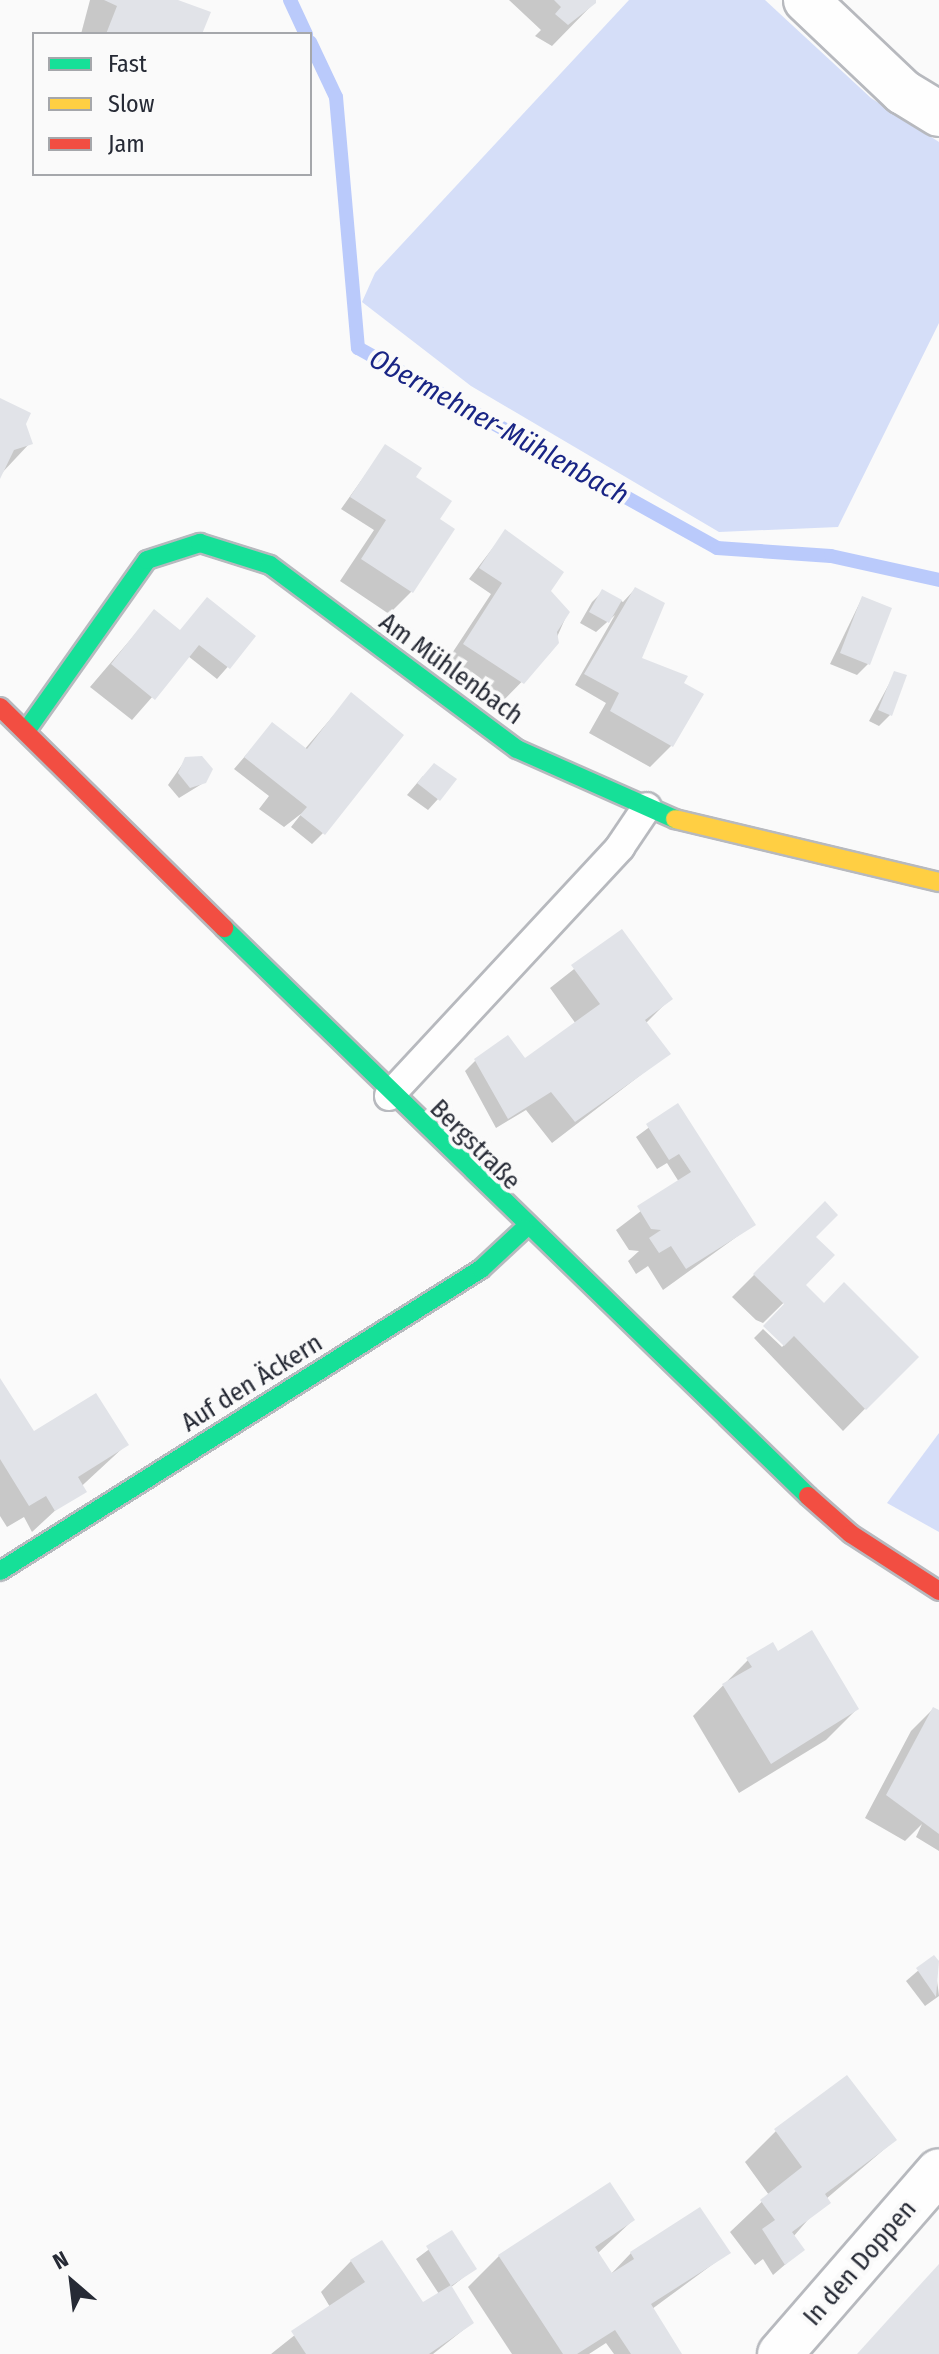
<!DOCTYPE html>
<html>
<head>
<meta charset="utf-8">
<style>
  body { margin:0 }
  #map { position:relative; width:939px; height:2354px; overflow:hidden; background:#fafafa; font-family:"Fira Sans Condensed",sans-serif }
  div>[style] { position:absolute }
  .green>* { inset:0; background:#d5def8 }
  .shadow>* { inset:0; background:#0003 }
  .stream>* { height:14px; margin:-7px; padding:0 7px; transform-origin:7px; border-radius:7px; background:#bacafb }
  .building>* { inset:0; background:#e1e3e8 }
  .roads { filter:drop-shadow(2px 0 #b7b9be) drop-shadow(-2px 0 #b7b9be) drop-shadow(0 2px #b7b9be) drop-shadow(0 -2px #b7b9be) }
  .lane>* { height:28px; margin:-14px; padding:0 14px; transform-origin:14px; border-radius:14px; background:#fefefe }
  .street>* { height:44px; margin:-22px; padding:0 22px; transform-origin:22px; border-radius:22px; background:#fefefe }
  .fast>* { height:18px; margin:-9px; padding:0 9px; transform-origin:9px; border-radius:9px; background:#16e098 }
  .slow>* { height:18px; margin:-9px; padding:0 9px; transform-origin:9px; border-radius:9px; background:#ffcf43 }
  .jam>* { height:18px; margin:-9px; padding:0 9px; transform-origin:9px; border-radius:9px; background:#f24e42 }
  span { translate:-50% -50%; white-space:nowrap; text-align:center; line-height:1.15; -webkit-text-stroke:8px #fafafa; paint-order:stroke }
  .street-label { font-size:26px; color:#262a35 }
  .water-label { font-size:28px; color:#192585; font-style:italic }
  .legend { position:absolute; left:32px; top:32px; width:280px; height:144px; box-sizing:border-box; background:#fafafa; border:2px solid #a5a7ab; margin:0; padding:10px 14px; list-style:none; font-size:24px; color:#262a35 }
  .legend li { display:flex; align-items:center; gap:16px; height:40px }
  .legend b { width:40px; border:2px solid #a5a7ab }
  .north { position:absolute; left:32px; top:2242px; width:80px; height:80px; -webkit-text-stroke:6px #fafafa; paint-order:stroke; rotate:332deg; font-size:22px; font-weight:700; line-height:32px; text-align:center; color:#262a35 }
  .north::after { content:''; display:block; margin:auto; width:28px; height:36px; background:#262a35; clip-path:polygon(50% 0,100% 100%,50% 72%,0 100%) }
</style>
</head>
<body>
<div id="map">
  <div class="green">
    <div style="clip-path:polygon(629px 0,765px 0,871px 98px,939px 142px,939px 323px,838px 527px,719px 532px,471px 386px,362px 302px,375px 273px)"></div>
    <div style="clip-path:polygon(939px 1433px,939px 1532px,887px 1503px)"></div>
  </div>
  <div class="shadow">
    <div style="clip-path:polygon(90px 0,172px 0,200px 34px,81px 34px)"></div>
    <div style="clip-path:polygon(509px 0,593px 0,594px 3px,552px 46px,535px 36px,541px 30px)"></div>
    <div style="clip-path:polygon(0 400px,30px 443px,0 475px)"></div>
    <div style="clip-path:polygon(385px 447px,437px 520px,411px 592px,389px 614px,340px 581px,374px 530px,341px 509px)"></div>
    <div style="clip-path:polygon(505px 532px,543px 591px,568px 612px,550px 653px,500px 704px,443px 667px,491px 594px,469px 579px)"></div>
    <div style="clip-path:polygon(635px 589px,629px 670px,672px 745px,650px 767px,589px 733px,606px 703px,575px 685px,615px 615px,596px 632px,580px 623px,592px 602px,603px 591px,623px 602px)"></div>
    <div style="clip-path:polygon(862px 598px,868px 664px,857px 675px,830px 664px)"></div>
    <div style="clip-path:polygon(154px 612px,179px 632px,254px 637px,217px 679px,188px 656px,132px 720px,90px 687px)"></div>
    <div style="clip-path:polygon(895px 673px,890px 715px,879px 726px,869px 721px)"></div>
    <div style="clip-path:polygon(351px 695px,323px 833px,312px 844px,291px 827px,302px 813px,284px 827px,259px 809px,269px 796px,234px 769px,272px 725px,304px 750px)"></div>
    <div style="clip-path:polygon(186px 759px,205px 782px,179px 798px,168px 785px)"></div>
    <div style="clip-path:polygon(423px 776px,438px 799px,428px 810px,407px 795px)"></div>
    <div style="clip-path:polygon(621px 932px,670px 999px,645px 1024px,668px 1054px,552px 1143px,526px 1110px,496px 1128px,465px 1071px,476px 1060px,525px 1061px,576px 1024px,550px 988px)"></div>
    <div style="clip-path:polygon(678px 1106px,753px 1225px,663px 1290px,648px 1266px,636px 1274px,628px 1261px,639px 1251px,629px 1250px,616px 1230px,679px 1182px,667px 1163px,657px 1169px,636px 1137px)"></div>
    <div style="clip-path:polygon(825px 1204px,813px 1237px,832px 1255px,763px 1323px,756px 1320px,732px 1297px)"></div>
    <div style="clip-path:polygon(823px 1305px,916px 1357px,843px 1431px,754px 1338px,763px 1329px,782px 1347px)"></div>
    <div style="clip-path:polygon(0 1381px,33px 1434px,126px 1445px,32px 1532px,24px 1517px,7px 1527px,0 1516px)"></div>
    <div style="clip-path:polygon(777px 1654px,857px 1709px,826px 1740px,739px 1793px,693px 1716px,748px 1660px)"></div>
    <div style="clip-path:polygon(933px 1709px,939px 1712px,939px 1851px,916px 1837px,922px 1824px,905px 1841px,865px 1818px,911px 1731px)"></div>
    <div style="clip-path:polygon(934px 1957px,939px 1996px,925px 2006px,906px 1981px)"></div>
    <div style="clip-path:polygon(776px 2131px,895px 2140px,826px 2199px,793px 2237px,802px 2250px,773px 2275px,763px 2259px,755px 2265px,730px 2232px,769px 2195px,745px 2162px)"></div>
    <div style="clip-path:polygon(633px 2220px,597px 2254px,611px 2274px,631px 2253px,728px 2253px,652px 2309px,680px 2354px,614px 2354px,606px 2343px,589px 2354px,512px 2354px,468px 2287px,499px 2256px)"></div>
    <div style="clip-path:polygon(451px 2233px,474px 2269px,450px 2288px,472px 2323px,433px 2354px,271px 2354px,330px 2307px,321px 2292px,351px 2261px,422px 2305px,439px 2294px,416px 2259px)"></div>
  </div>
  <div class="stream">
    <div style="left:290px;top:0;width:38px;rotate:65deg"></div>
    <div style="left:310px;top:42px;width:61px;rotate:64.7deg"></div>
    <div style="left:336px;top:97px;width:252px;rotate:85deg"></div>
    <div style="left:358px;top:348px;width:411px;rotate:29.1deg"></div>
    <div style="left:717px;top:548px;width:114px;rotate:4deg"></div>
    <div style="left:831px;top:556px;width:111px;rotate:12.5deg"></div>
  </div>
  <div class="building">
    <div style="clip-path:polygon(104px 0,178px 0,211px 12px,202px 34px,106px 34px,117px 6px)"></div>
    <div style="clip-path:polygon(554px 0,596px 0,596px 3px,568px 25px,555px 14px,561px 7px)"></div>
    <div style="clip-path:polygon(0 398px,31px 413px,26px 424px,33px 444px,14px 450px,0 479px)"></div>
    <div style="clip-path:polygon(385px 444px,422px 468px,416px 477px,452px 501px,440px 519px,455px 529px,413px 593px,361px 559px,386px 520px,350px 497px)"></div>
    <div style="clip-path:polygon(505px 529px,564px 572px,551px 591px,570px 612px,557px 632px,559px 643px,524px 684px,463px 644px,502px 583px,479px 568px)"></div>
    <div style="clip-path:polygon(635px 587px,665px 603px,642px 658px,688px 676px,684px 683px,704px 694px,673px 747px,610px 711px,619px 693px,584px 674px)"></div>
    <div style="clip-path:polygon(602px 589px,622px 600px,609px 623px,589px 612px)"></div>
    <div style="clip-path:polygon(862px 596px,892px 608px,870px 665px,840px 653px)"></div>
    <div style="clip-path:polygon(207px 597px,256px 636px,230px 669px,199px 645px,155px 700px,111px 664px,154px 609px,180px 630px)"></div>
    <div style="clip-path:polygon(894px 671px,907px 675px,892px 716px,878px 710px)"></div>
    <div style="clip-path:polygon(351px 692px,404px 735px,325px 835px,300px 815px,307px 807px,244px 757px,272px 722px,307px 749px)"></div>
    <div style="clip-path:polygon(202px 756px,213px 769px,206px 783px,190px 788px,178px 773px,185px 757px)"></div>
    <div style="clip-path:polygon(434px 763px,457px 779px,440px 801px,417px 783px)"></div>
    <div style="clip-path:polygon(622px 929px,673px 999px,645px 1020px,671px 1054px,575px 1122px,551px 1092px,508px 1119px,474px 1059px,508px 1035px,525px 1058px,600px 1004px,571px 965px)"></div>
    <div style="clip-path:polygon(678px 1103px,756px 1225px,686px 1269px,671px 1246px,659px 1253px,649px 1238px,661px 1230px,651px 1229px,637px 1206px,691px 1172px,679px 1154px,669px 1160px,646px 1124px)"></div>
    <div style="clip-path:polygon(825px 1201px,838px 1215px,816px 1237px,835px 1255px,806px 1285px,824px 1303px,844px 1282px,919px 1357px,866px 1410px,794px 1336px,784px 1346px,763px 1326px,784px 1304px,753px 1274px)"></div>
    <div style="clip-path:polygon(0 1378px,34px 1431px,96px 1393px,129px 1445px,78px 1477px,87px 1492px,55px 1511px,46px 1496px,29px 1506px,0 1459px)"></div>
    <div style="clip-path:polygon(812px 1630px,859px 1709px,771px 1764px,722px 1684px,752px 1667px,746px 1658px,773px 1642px,778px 1651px)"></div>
    <div style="clip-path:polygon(933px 1707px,939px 1710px,939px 1834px,886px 1795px)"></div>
    <div style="clip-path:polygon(934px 1955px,939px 1961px,936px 1997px,916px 1968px)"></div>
    <div style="clip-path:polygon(847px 2075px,897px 2140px,825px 2194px,831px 2203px,792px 2232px,805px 2250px,785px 2265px,762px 2229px,775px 2220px,760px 2200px,802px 2167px,774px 2129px)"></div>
    <div style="clip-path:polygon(610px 2182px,635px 2220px,595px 2247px,612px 2273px,634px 2259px,630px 2252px,700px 2207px,731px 2253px,651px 2304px,682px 2354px,631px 2354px,615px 2330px,577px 2354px,563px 2354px,498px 2255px)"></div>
    <div style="clip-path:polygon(452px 2230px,477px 2269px,451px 2286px,426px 2246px)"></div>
    <div style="clip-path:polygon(382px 2240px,423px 2302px,451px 2285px,474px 2323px,429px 2354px,306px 2354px,291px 2331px,365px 2282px,350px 2260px)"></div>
    <div style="clip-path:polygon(939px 2264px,939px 2354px,857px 2354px,886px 2322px)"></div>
  </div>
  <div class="roads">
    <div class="lane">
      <div style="left:389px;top:1096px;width:340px;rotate:-47.1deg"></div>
      <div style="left:620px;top:847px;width:48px;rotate:-56deg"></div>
    </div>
    <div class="street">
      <div style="left:806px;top:0;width:134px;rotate:43.5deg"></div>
      <div style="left:903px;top:92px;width:42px;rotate:31.4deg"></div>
      <div style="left:780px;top:2354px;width:242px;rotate:-49deg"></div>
    </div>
    <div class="fast">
      <div style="left:26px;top:731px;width:209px;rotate:-54.7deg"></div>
      <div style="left:147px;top:560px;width:56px;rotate:-17.8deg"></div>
      <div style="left:200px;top:543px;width:73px;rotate:17.4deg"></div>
      <div style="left:270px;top:565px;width:308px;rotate:36.7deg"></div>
      <div style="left:517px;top:749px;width:173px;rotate:23.9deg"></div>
      <div style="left:224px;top:928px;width:815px;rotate:44.2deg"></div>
      <div style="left:0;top:1571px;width:568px;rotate:-32.12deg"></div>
      <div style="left:481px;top:1269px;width:59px;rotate:-42.9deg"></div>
    </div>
    <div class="slow">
      <div style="left:675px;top:819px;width:271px;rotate:13.4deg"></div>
    </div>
    <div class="jam">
      <div style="left:0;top:707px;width:315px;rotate:44.6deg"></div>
      <div style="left:808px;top:1496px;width:57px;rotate:41.5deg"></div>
      <div style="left:851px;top:1534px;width:105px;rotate:32.9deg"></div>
    </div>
  </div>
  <div class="street-label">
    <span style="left:451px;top:669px;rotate:36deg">Am Mühlenbach</span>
    <span style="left:475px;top:1145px;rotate:45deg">Bergstraße</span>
    <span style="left:252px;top:1383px;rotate:-32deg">Auf den Äckern</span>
    <span style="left:860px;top:2263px;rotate:-49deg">In den Doppen</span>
  </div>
  <div class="water-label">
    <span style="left:499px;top:427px;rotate:29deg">Obermehner-Mühlenbach</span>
  </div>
  <ul class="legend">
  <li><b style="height:10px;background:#16e098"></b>Fast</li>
  <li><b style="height:10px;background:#ffcf43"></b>Slow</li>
  <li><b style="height:10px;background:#f24e42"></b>Jam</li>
  </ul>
  <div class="north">N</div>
</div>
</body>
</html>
